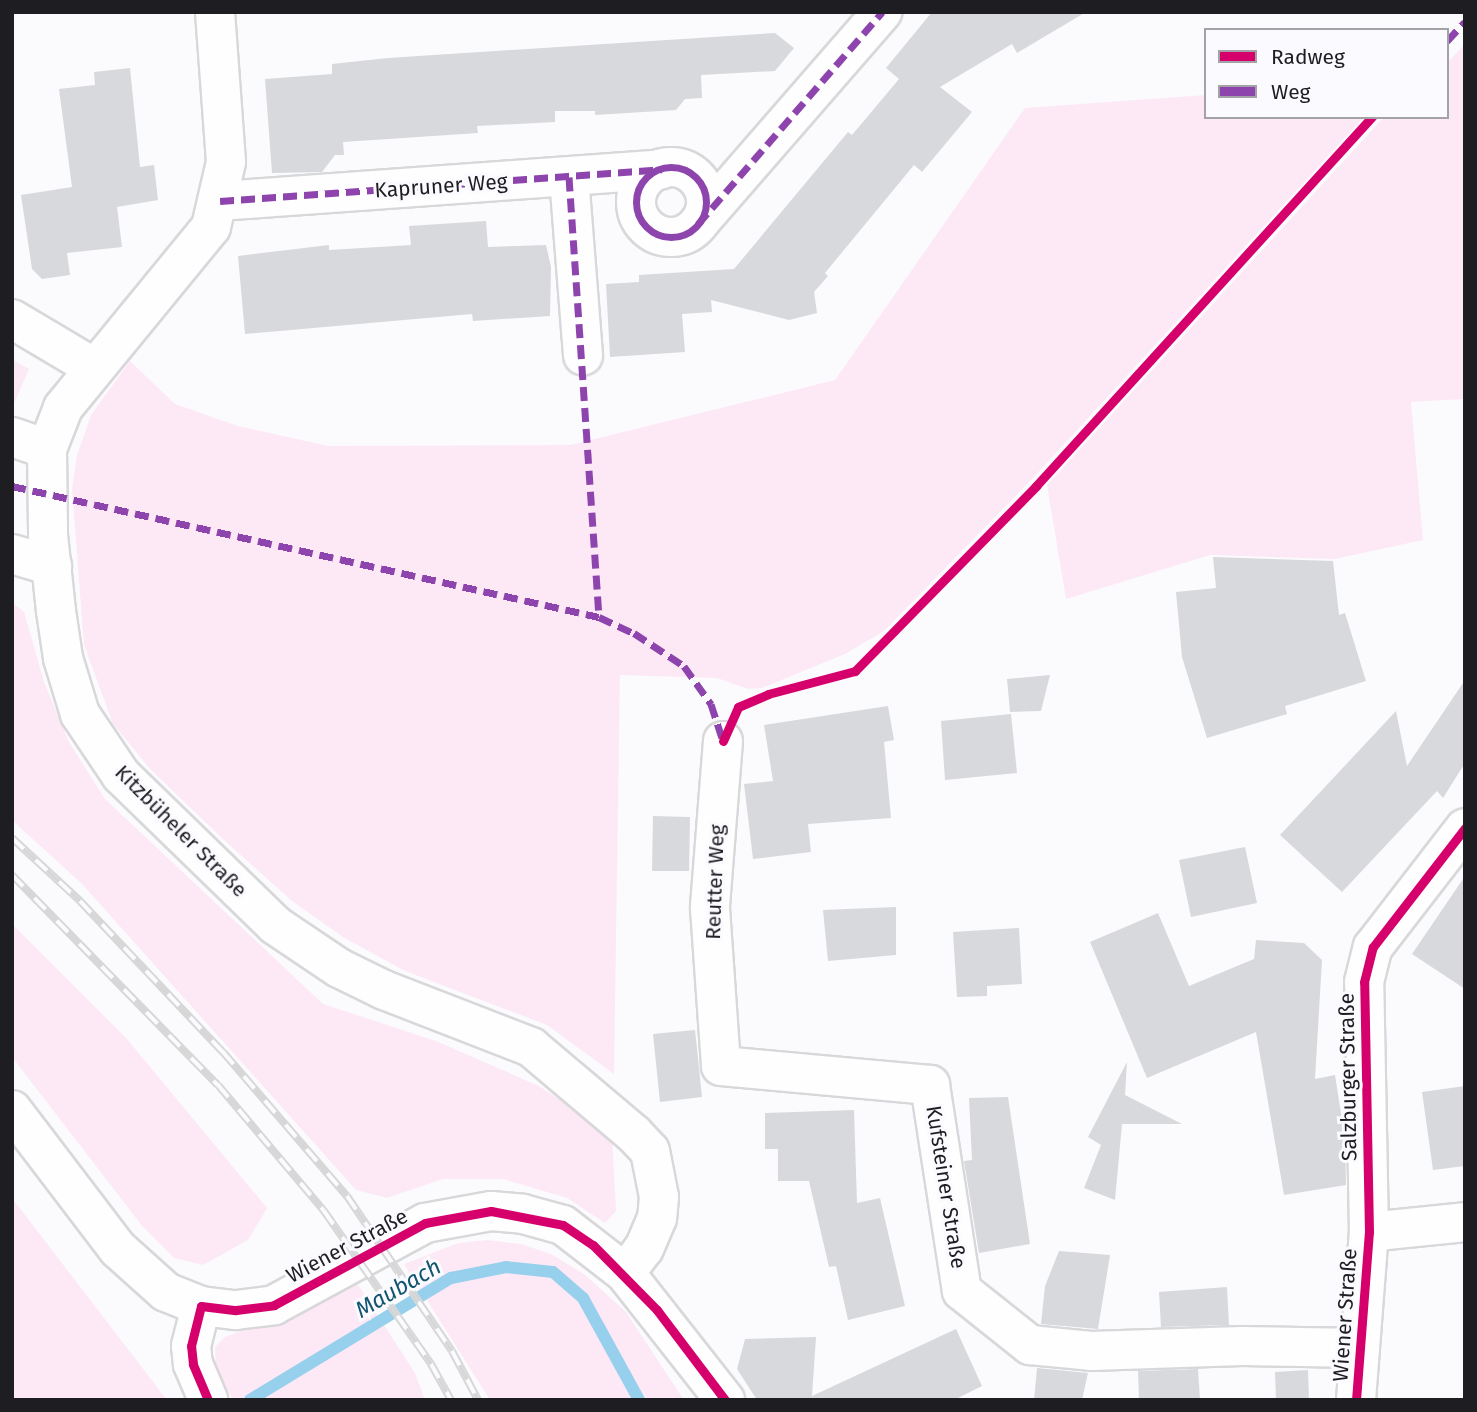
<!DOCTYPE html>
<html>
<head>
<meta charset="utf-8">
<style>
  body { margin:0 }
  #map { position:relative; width:1477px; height:1412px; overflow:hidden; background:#fbfbfe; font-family:"Fira Sans",sans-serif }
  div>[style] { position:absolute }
  .green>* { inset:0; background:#fde9f6 }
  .stream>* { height:12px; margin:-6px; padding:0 6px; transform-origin:6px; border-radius:6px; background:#97d0ec }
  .building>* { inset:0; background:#d8d9dc }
  .roads { filter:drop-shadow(2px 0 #d8d8db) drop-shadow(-2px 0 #d8d8db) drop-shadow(0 2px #d8d8db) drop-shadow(0 -2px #d8d8db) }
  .minor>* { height:38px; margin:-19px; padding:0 19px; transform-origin:19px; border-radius:19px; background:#fefeff }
  .minor>.ring { margin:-19px; padding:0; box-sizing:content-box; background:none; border:38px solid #fefeff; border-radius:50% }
  .rail>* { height:8px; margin-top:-4px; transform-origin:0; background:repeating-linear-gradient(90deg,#fafaff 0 16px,#d7d7d8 0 32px); box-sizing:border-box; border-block:2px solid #d7d7d8 }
  .quiet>* { height:7px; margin-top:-3.5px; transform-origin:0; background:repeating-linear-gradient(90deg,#8e44ad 0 14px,transparent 0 21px) }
  .quiet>.ring { margin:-3.5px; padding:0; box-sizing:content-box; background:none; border:7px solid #8e44ad; border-radius:50% }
  .cycleway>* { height:9px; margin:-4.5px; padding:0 4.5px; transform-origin:4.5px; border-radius:4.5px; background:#d6006c }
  span { translate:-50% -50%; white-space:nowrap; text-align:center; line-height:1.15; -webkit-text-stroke:6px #fafaff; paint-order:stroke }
  .street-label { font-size:21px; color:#1e1e22 }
  .water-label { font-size:23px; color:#12556f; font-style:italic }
  .frame { position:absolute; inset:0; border:14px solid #1e1e22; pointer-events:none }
  .legend { position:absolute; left:1204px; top:28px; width:245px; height:91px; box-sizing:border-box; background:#fafaff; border:2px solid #a2a2a7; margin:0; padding:9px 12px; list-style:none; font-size:21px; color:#1e1e22 }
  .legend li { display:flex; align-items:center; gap:14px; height:35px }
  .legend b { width:35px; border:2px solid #a2a2a7 }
</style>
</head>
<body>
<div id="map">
  <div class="green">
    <div style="clip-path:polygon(1465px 44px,1465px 399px,1411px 402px,1423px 540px,1335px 559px,1210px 555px,1066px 599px,1047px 485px,1384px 117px,1447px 117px,1447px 63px)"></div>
    <div style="clip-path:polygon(1206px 95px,1206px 117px,1364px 117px,1033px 478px,884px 631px,845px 654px,762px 688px,748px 689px,717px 678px,620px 675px,614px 1074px,547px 1025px,405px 971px,343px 937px,292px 901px,224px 840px,151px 770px,113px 724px,84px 645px,72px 489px,77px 455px,91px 415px,130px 361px,175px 404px,238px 426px,328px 446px,570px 445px,835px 380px,1025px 108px)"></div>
    <div style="clip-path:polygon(12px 359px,29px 369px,12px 408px)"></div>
    <div style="clip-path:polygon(12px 602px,24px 612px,44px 682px,69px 742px,105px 799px,323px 1004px,436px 1041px,539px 1086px,612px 1134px,616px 1211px,605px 1223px,567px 1198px,503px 1179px,443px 1179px,387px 1198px,356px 1190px,82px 884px,12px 820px)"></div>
    <div style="clip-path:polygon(12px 924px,127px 1039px,267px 1208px,248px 1240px,203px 1265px,174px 1258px,143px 1227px,12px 1057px)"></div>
    <div style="clip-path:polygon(12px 1198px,167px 1400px,12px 1400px)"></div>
    <div style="clip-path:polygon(487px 1240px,521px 1244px,551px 1254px,584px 1274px,626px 1312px,684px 1400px,490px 1400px,404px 1264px,458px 1243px)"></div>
    <div style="clip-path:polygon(355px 1280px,415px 1373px,425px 1400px,233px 1400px,216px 1373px,215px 1347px,225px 1337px,294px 1312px)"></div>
  </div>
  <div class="stream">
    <div style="left:250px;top:1400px;width:235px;rotate:-31.3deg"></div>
    <div style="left:451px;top:1278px;width:56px;rotate:-11.3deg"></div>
    <div style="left:506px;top:1267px;width:47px;rotate:6.1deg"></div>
    <div style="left:553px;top:1272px;width:40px;rotate:41deg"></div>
    <div style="left:583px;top:1298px;width:116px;rotate:61.2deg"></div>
  </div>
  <div class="building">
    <div style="clip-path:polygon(932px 12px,1086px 12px,1017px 53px,1012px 44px,940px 87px,972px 112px,922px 172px,914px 165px,825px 273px,828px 276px,814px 292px,817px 313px,789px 320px,711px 300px,712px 312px,682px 314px,685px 352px,610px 357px,606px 284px,639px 282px,639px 275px,734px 269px,848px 132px,852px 135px,899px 79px,886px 68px)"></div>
    <div style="clip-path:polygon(775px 33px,794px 48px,775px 71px,701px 75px,702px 98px,685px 99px,676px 110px,595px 115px,595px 111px,555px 111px,555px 122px,477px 126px,478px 133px,343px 142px,344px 155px,335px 155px,322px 172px,272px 173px,265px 79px,332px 74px,332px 64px,388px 58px)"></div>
    <div style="clip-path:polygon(130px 68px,140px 167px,154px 165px,158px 200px,117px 207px,122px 247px,67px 253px,70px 275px,42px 279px,32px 269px,21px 195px,72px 187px,59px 89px,95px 85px,94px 72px)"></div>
    <div style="clip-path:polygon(486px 221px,488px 247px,546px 245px,551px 267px,550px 316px,473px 321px,472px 314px,245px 334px,238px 256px,329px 245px,329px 250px,411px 245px,409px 226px)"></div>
    <div style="clip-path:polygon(1213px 557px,1333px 561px,1339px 615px,1345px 613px,1366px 681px,1285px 706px,1287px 714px,1207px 738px,1182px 657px,1176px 592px,1216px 588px)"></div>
    <div style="clip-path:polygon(1050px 675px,1041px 711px,1010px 712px,1007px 679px)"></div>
    <div style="clip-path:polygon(1465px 680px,1465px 763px,1443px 798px,1437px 791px,1342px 892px,1280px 835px,1396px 711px,1407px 766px)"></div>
    <div style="clip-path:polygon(888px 706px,894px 740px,884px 742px,891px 818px,808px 824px,811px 852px,753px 859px,744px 784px,773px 781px,764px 725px)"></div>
    <div style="clip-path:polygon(1011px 714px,1017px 773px,945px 780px,941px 721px)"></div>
    <div style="clip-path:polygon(653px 816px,690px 817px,689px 871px,652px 871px)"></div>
    <div style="clip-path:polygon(1245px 847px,1257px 903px,1191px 917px,1179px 860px)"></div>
    <div style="clip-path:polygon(1465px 876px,1465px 989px,1412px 954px)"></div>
    <div style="clip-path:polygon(896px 907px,896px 955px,828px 961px,823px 910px)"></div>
    <div style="clip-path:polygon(1158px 913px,1189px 986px,1254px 959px,1256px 940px,1304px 943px,1322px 960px,1315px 1079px,1335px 1075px,1345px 1139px,1346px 1185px,1284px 1195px,1256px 1032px,1147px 1078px,1090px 942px)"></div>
    <div style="clip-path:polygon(1019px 928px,1022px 984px,987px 986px,987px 996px,957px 997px,953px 932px)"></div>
    <div style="clip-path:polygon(695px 1030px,702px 1097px,660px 1102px,653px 1034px)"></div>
    <div style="clip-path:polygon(1127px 1062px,1125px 1095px,1182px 1124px,1122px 1124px,1115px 1200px,1084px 1188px,1101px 1145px,1088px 1137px)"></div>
    <div style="clip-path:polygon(1465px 1086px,1465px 1166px,1433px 1170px,1422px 1092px)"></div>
    <div style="clip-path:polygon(1008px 1097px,1030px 1244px,979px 1253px,964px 1161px,972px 1160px,969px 1098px)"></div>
    <div style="clip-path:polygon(854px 1110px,857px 1203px,880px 1198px,905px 1306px,848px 1320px,836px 1266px,829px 1267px,809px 1181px,778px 1181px,778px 1149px,765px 1149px,765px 1113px)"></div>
    <div style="clip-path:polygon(1059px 1251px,1110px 1255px,1098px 1329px,1041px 1324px,1045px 1286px)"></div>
    <div style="clip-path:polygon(1227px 1287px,1229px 1325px,1161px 1327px,1159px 1292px)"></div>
    <div style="clip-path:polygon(956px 1329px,982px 1386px,954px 1400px,757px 1400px,737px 1369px,745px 1339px,816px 1337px,812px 1396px)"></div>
    <div style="clip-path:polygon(1037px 1368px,1088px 1373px,1082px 1400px,1034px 1400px)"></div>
    <div style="clip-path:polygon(1198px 1369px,1200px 1400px,1139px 1400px,1138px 1371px)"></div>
    <div style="clip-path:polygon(1308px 1370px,1309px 1400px,1276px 1400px,1275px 1372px)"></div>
  </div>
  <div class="roads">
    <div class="minor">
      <div style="left:215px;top:12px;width:150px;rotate:85.8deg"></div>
      <div style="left:226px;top:162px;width:67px;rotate:103deg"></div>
      <div style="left:211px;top:227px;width:234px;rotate:129.3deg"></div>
      <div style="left:63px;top:408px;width:44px;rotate:111.3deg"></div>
      <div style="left:47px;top:449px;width:86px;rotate:89.3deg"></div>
      <div style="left:48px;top:535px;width:76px;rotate:84deg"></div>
      <div style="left:56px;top:611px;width:48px;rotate:81.5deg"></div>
      <div style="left:63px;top:658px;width:59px;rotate:73.1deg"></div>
      <div style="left:80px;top:714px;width:73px;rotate:56.1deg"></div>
      <div style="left:121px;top:775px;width:215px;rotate:44.2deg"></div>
      <div style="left:275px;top:925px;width:77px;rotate:33.9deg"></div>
      <div style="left:339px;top:968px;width:50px;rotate:26.1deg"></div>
      <div style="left:384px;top:990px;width:158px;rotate:21.2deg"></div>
      <div style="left:531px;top:1047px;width:135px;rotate:40.2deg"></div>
      <div style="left:634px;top:1134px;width:23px;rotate:47deg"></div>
      <div style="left:650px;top:1151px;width:47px;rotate:78.9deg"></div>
      <div style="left:659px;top:1197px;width:21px;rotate:95deg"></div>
      <div style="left:657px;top:1218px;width:33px;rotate:113deg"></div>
      <div style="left:644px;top:1248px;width:31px;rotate:127deg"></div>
      <div class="ring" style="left:636px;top:167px;width:32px;height:32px"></div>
      <div style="left:569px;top:177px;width:179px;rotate:85.5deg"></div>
      <div style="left:220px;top:201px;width:443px;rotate:-4.1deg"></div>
      <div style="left:698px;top:224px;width:281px;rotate:-49deg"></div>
      <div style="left:12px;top:319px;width:94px;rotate:30.7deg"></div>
      <div style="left:12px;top:437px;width:37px;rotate:19deg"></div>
      <div style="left:12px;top:554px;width:42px;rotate:16.7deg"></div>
      <div style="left:723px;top:741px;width:168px;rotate:94.5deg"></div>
      <div style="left:710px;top:908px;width:158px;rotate:86deg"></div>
      <div style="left:721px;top:1066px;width:210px;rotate:5.2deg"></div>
      <div style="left:930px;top:1085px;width:208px;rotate:81.2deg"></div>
      <div style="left:962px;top:1291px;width:87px;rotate:38.5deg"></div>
      <div style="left:1030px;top:1345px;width:61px;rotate:5.6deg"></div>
      <div style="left:1091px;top:1351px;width:151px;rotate:-1.9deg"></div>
      <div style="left:1242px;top:1346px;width:118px;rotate:1deg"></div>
      <div style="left:12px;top:1110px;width:175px;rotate:52.7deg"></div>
      <div style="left:118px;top:1249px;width:64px;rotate:41.9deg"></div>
      <div style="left:166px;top:1292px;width:38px;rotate:22deg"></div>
      <div style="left:201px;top:1306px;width:35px;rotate:7deg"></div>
      <div style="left:236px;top:1310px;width:38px;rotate:-7deg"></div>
      <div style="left:274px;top:1305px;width:172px;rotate:-28.5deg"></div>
      <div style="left:425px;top:1223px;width:67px;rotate:-10.3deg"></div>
      <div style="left:491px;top:1211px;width:32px;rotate:5deg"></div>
      <div style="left:523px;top:1214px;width:41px;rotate:15.4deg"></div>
      <div style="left:563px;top:1225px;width:78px;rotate:37.7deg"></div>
      <div style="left:625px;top:1273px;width:162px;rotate:51.8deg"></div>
      <div style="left:1369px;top:1232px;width:97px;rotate:-5.9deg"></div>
      <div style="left:201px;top:1306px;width:41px;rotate:104deg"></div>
      <div style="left:191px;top:1346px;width:18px;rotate:84deg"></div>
      <div style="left:193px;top:1364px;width:39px;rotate:67deg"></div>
      <div style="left:1356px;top:1400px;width:169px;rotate:-85.6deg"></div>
      <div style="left:1369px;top:1232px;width:250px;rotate:-91.1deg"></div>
      <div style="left:1364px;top:982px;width:36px;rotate:-76deg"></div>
      <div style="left:1373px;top:947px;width:150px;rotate:-52.3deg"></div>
    </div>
  </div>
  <div class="rail">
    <div style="left:12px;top:838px;width:93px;rotate:42.8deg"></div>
    <div style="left:80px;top:901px;width:208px;rotate:46.6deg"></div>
    <div style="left:223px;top:1052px;width:190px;rotate:49.3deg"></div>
    <div style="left:347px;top:1196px;width:187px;rotate:55.9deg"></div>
    <div style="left:452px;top:1351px;width:55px;rotate:62deg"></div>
    <div style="left:12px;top:875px;width:294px;rotate:45.6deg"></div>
    <div style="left:218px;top:1085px;width:165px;rotate:49.9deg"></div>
    <div style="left:324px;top:1211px;width:187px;rotate:55deg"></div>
    <div style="left:431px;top:1364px;width:41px;rotate:60.9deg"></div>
  </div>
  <div class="quiet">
    <div style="left:1447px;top:41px;width:26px;rotate:-47deg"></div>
    <div class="ring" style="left:636px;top:167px;width:63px;height:63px"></div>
    <div style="left:569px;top:177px;width:441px;rotate:86.1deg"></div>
    <div style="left:220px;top:201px;width:443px;rotate:-4.1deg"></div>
    <div style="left:698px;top:224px;width:281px;rotate:-49deg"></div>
    <div style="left:12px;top:486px;width:601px;rotate:12.58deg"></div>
    <div style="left:599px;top:617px;width:38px;rotate:25deg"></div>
    <div style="left:634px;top:633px;width:60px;rotate:33.4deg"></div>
    <div style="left:684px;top:666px;width:47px;rotate:54.6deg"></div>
    <div style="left:711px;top:704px;width:39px;rotate:72deg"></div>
  </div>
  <div class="cycleway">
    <div style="left:723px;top:741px;width:37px;rotate:-66deg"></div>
    <div style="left:738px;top:707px;width:33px;rotate:-23deg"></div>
    <div style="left:768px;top:694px;width:90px;rotate:-14.8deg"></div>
    <div style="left:855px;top:671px;width:259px;rotate:-45.6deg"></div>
    <div style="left:1036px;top:486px;width:499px;rotate:-47.7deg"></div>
    <div style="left:208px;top:1400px;width:39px;rotate:-113deg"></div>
    <div style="left:193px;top:1364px;width:18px;rotate:-96deg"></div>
    <div style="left:191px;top:1346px;width:41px;rotate:-76deg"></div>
    <div style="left:201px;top:1306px;width:35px;rotate:7deg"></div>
    <div style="left:236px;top:1310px;width:38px;rotate:-7deg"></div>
    <div style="left:274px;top:1305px;width:172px;rotate:-28.5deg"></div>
    <div style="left:425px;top:1223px;width:67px;rotate:-10.3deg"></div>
    <div style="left:491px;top:1211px;width:73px;rotate:11deg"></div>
    <div style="left:563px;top:1225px;width:36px;rotate:34deg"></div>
    <div style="left:593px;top:1245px;width:91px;rotate:45.4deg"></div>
    <div style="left:657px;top:1310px;width:113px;rotate:52.9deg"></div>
    <div style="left:1356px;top:1400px;width:169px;rotate:-85.6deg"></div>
    <div style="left:1369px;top:1232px;width:250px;rotate:-91.1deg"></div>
    <div style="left:1364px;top:982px;width:36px;rotate:-76deg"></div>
    <div style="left:1373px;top:947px;width:150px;rotate:-52.3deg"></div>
  </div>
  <div class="street-label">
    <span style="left:441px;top:186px;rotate:-4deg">Kapruner Weg</span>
    <span style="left:181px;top:831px;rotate:45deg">Kitzbüheler Straße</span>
    <span style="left:715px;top:882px;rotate:-88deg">Reutter Weg</span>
    <span style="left:1348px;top:1077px;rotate:-91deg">Salzburger Straße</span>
    <span style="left:946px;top:1187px;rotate:81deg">Kufsteiner Straße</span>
    <span style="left:347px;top:1246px;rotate:-28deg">Wiener Straße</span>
    <span style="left:1345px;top:1315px;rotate:-86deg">Wiener Straße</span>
  </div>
  <div class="water-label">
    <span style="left:398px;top:1288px;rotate:-30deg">Maubach</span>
  </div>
  <div class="frame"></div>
  <ul class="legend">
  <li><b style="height:9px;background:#d6006c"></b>Radweg</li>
  <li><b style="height:9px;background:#8e44ad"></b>Weg</li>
  </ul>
</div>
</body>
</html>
